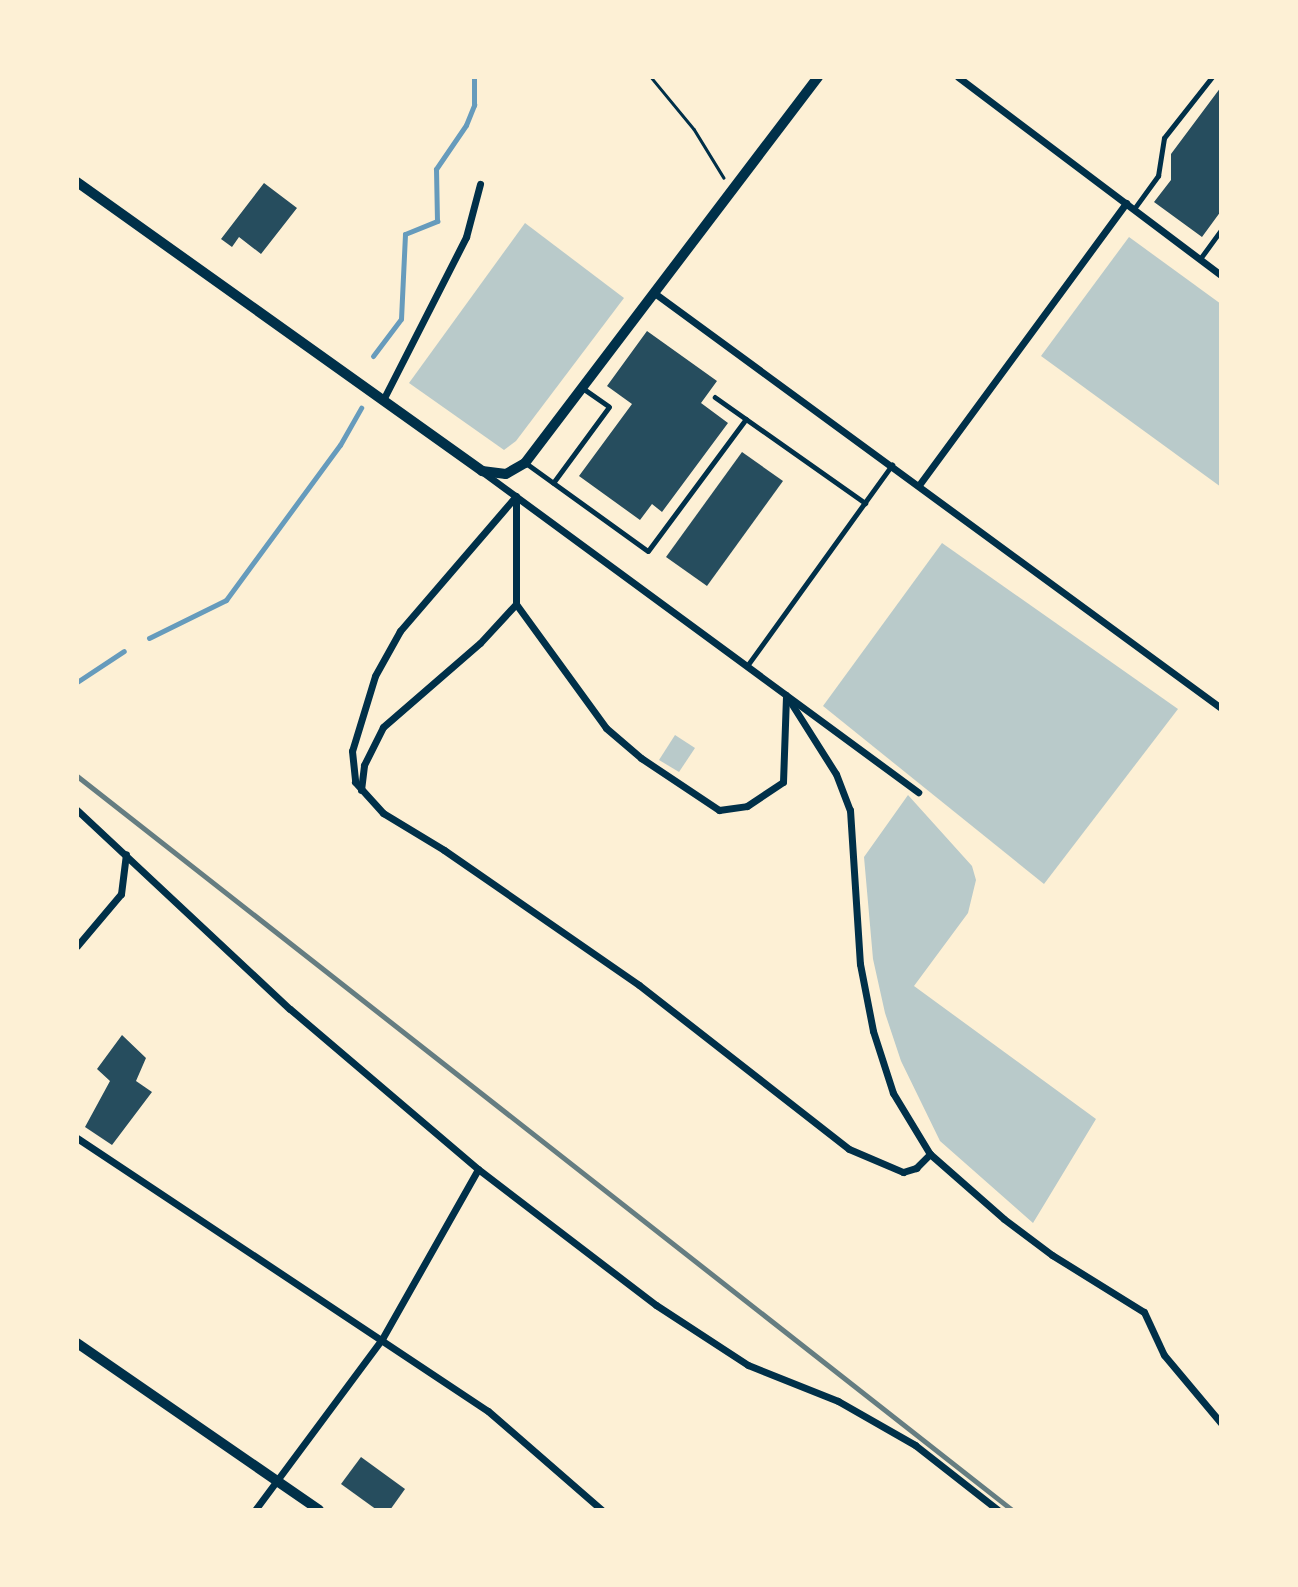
<!DOCTYPE html>
<html>
<head>
<meta charset="utf-8">
<style>
  body { margin:0 }
  #map { position:relative; width:1298px; height:1587px; overflow:hidden; background:#fdf0d5; font-family:"Varela Round",sans-serif }
  div>[style] { position:absolute }
  .green>* { inset:0; background:#b9caca }
  .stream>* { height:5px; margin:-2.5px; padding:0 2.5px; transform-origin:2.5px; border-radius:2.5px; background:#669bbc }
  .building>* { inset:0; background:#264d5e }
  .path>* { height:2.5px; margin:-1.25px; padding:0 1.25px; transform-origin:1.25px; border-radius:1.25px; background:#003049 }
  .service>* { height:4.5px; margin:-2.25px; padding:0 2.25px; transform-origin:2.25px; border-radius:2.25px; background:#003049 }
  .minor>* { height:7px; margin:-3.5px; padding:0 3.5px; transform-origin:3.5px; border-radius:3.5px; background:#003049 }
  .tertiary>* { height:10px; margin:-5px; padding:0 5px; transform-origin:5px; border-radius:5px; background:#003049 }
  .rail>* { height:5px; margin:-2.5px; padding:0 2.5px; transform-origin:2.5px; border-radius:2.5px; background:#657d81 }
  span { translate:-50% -50%; white-space:nowrap; text-align:center; line-height:1.15; -webkit-text-stroke:5px #fdf0d5; paint-order:stroke }
  .frame { position:absolute; inset:0; border:79px solid #fdf0d5; pointer-events:none }
</style>
</head>
<body>
<div id="map">
  <div class="green">
    <div style="clip-path:polygon(525px 223px,624px 298px,516px 441px,504px 450px,409px 383px)"></div>
    <div style="clip-path:polygon(1129px 237px,1221px 304px,1221px 487px,1041px 356px)"></div>
    <div style="clip-path:polygon(942px 543px,1178px 709px,1044px 884px,823px 706px)"></div>
    <div style="clip-path:polygon(675px 735px,695px 748px,679px 772px,659px 760px)"></div>
    <div style="clip-path:polygon(908px 795px,972px 866px,976px 880px,968px 913px,914px 986px,1096px 1119px,1033px 1223px,940px 1141px,901px 1061px,885px 1013px,873px 959px,864px 857px)"></div>
  </div>
  <div class="stream">
    <div style="left:373px;top:356px;width:46px;rotate:-52.9deg"></div>
    <div style="left:401px;top:319px;width:85px;rotate:-87.3deg"></div>
    <div style="left:405px;top:234px;width:35px;rotate:-22deg"></div>
    <div style="left:437px;top:221px;width:52px;rotate:-91.1deg"></div>
    <div style="left:436px;top:169px;width:53px;rotate:-55.7deg"></div>
    <div style="left:466px;top:125px;width:22px;rotate:-68deg"></div>
    <div style="left:474px;top:105px;width:28px;rotate:-90deg"></div>
    <div style="left:149px;top:638px;width:86px;rotate:-26.3deg"></div>
    <div style="left:226px;top:600px;width:192px;rotate:-53.7deg"></div>
    <div style="left:340px;top:445px;width:43px;rotate:-60.4deg"></div>
    <div style="left:77px;top:682px;width:56px;rotate:-33.4deg"></div>
  </div>
  <div class="building">
    <div style="clip-path:polygon(1221px 87px,1221px 211px,1202px 237px,1154px 202px,1171px 180px,1171px 154px)"></div>
    <div style="clip-path:polygon(264px 183px,297px 208px,261px 254px,239px 237px,232px 247px,221px 239px)"></div>
    <div style="clip-path:polygon(647px 331px,717px 381px,701px 403px,728px 423px,662px 512px,652px 504px,640px 520px,579px 476px,632px 404px,607px 386px)"></div>
    <div style="clip-path:polygon(742px 452px,783px 481px,707px 586px,666px 557px)"></div>
    <div style="clip-path:polygon(122px 1035px,146px 1058px,136px 1081px,152px 1092px,112px 1145px,85px 1127px,110px 1081px,97px 1069px)"></div>
    <div style="clip-path:polygon(361px 1457px,405px 1489px,390px 1510px,377px 1510px,341px 1484px)"></div>
  </div>
  <div class="path">
    <div style="left:651px;top:77px;width:67px;rotate:50.4deg"></div>
    <div style="left:694px;top:129px;width:57px;rotate:58.5deg"></div>
  </div>
  <div class="service">
    <div style="left:1134px;top:209px;width:41px;rotate:-54deg"></div>
    <div style="left:1158px;top:176px;width:38px;rotate:-81deg"></div>
    <div style="left:1164px;top:138px;width:78px;rotate:-51.8deg"></div>
    <div style="left:1200px;top:259px;width:36px;rotate:-54deg"></div>
    <div style="left:715px;top:397px;width:184px;rotate:35.2deg"></div>
    <div style="left:526px;top:463px;width:150px;rotate:35.8deg"></div>
    <div style="left:648px;top:551px;width:164px;rotate:-53.4deg"></div>
    <div style="left:553px;top:483px;width:94px;rotate:-53.6deg"></div>
    <div style="left:609px;top:407px;width:33px;rotate:-145deg"></div>
    <div style="left:747px;top:666px;width:248px;rotate:-54.2deg"></div>
  </div>
  <div class="minor">
    <div style="left:958px;top:77px;width:329px;rotate:37deg"></div>
    <div style="left:653px;top:292px;width:704px;rotate:36.22deg"></div>
    <div style="left:383px;top:400px;width:183px;rotate:-63deg"></div>
    <div style="left:466px;top:237px;width:55px;rotate:-75.2deg"></div>
    <div style="left:484px;top:473px;width:539px;rotate:36.32deg"></div>
    <div style="left:919px;top:485px;width:350px;rotate:-53.7deg"></div>
    <div style="left:516px;top:496px;width:178px;rotate:130.7deg"></div>
    <div style="left:400px;top:631px;width:51px;rotate:119.1deg"></div>
    <div style="left:375px;top:676px;width:78px;rotate:107deg"></div>
    <div style="left:352px;top:751px;width:31px;rotate:84deg"></div>
    <div style="left:355px;top:782px;width:42px;rotate:47.9deg"></div>
    <div style="left:383px;top:813px;width:71px;rotate:31.2deg"></div>
    <div style="left:444px;top:850px;width:237px;rotate:34.7deg"></div>
    <div style="left:639px;top:985px;width:266px;rotate:38deg"></div>
    <div style="left:849px;top:1149px;width:59px;rotate:23.1deg"></div>
    <div style="left:903px;top:1172px;width:14px;rotate:-17deg"></div>
    <div style="left:916px;top:1168px;width:20px;rotate:-45deg"></div>
    <div style="left:516px;top:604px;width:107px;rotate:-90deg"></div>
    <div style="left:786px;top:695px;width:93px;rotate:57.7deg"></div>
    <div style="left:836px;top:774px;width:39px;rotate:69deg"></div>
    <div style="left:850px;top:810px;width:154px;rotate:86.3deg"></div>
    <div style="left:860px;top:964px;width:68px;rotate:79deg"></div>
    <div style="left:873px;top:1031px;width:65px;rotate:72.1deg"></div>
    <div style="left:893px;top:1093px;width:71px;rotate:58.8deg"></div>
    <div style="left:930px;top:1154px;width:98px;rotate:41.3deg"></div>
    <div style="left:1004px;top:1219px;width:60px;rotate:36.9deg"></div>
    <div style="left:1052px;top:1255px;width:108px;rotate:31.8deg"></div>
    <div style="left:1144px;top:1312px;width:47px;rotate:65.1deg"></div>
    <div style="left:1164px;top:1355px;width:89px;rotate:50deg"></div>
    <div style="left:361px;top:790px;width:25px;rotate:-83deg"></div>
    <div style="left:364px;top:765px;width:42px;rotate:-63.4deg"></div>
    <div style="left:383px;top:727px;width:128px;rotate:-40.9deg"></div>
    <div style="left:480px;top:643px;width:53px;rotate:-47.3deg"></div>
    <div style="left:516px;top:604px;width:153px;rotate:54deg"></div>
    <div style="left:606px;top:728px;width:46px;rotate:40.6deg"></div>
    <div style="left:641px;top:758px;width:94px;rotate:33.7deg"></div>
    <div style="left:719px;top:810px;width:28px;rotate:-8deg"></div>
    <div style="left:747px;top:806px;width:43px;rotate:-33.7deg"></div>
    <div style="left:783px;top:782px;width:86px;rotate:-88deg"></div>
    <div style="left:77px;top:810px;width:291px;rotate:43.1deg"></div>
    <div style="left:290px;top:1009px;width:247px;rotate:40.4deg"></div>
    <div style="left:478px;top:1169px;width:224px;rotate:37.4deg"></div>
    <div style="left:656px;top:1305px;width:110px;rotate:33.1deg"></div>
    <div style="left:748px;top:1365px;width:97px;rotate:21.8deg"></div>
    <div style="left:838px;top:1401px;width:89px;rotate:29.7deg"></div>
    <div style="left:915px;top:1445px;width:105px;rotate:38.1deg"></div>
    <div style="left:77px;top:946px;width:68px;rotate:-49.8deg"></div>
    <div style="left:121px;top:894px;width:40px;rotate:-82.9deg"></div>
    <div style="left:77px;top:1138px;width:493px;rotate:33.6deg"></div>
    <div style="left:488px;top:1411px;width:151px;rotate:41deg"></div>
    <div style="left:255px;top:1510px;width:213px;rotate:-53.4deg"></div>
    <div style="left:382px;top:1339px;width:195px;rotate:-60.5deg"></div>
  </div>
  <div class="tertiary">
    <div style="left:77px;top:182px;width:498px;rotate:35.5deg"></div>
    <div style="left:482px;top:471px;width:24px;rotate:7deg"></div>
    <div style="left:506px;top:474px;width:22px;rotate:-30deg"></div>
    <div style="left:525px;top:463px;width:485px;rotate:-52.8deg"></div>
    <div style="left:77px;top:1343px;width:294px;rotate:34.6deg"></div>
  </div>
  <div class="rail">
    <div style="left:77px;top:776px;width:1189px;rotate:38.13deg"></div>
  </div>
  <div class="frame"></div>
</div>
</body>
</html>
